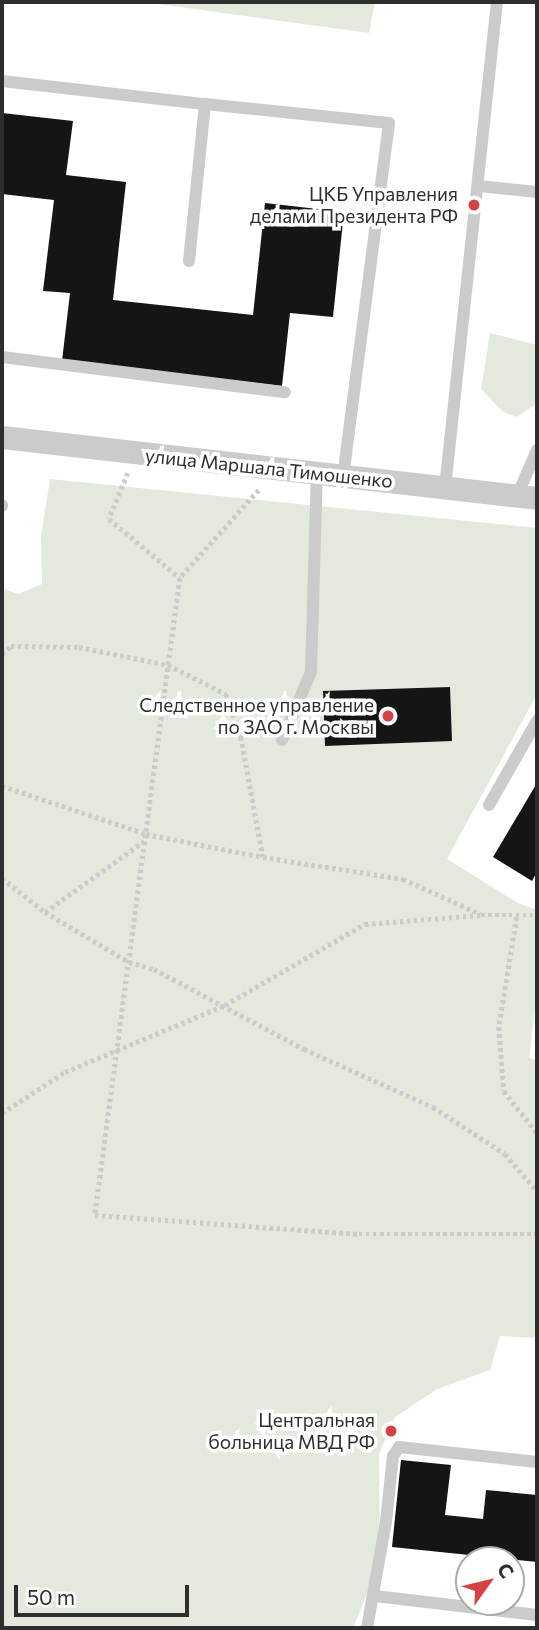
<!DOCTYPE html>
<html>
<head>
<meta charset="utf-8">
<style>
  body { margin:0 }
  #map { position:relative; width:539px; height:1630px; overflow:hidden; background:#fff; font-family:Commissioner,sans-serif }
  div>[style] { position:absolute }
  .green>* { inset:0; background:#e3eadd }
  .building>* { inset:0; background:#151515 }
  .path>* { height:4.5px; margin-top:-2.25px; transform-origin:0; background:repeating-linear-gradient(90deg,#cbcbcb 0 3.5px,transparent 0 7px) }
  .service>* { height:12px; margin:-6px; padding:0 6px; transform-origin:6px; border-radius:6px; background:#cbcbcb }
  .minor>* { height:23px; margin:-11.5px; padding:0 11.5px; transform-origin:11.5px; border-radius:11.5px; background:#cbcbcb }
  .dots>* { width:19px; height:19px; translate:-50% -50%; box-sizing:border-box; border:4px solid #fff; border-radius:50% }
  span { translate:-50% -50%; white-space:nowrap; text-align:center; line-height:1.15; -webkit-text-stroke:7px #fff; paint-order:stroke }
  .poi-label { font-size:19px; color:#2e2e2e }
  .right { translate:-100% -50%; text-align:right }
  .street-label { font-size:19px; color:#2e2e2e }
  .frame { position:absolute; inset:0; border:4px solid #2e2e2e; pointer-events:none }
  .north { position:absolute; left:455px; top:1546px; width:70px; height:70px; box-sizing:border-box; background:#fff; border:2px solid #ababab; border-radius:50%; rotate:56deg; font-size:19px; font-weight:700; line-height:28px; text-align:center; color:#2e2e2e }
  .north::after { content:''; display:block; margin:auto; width:24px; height:32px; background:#d54241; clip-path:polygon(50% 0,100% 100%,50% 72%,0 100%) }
  .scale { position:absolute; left:14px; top:1585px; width:175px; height:32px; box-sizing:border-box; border:4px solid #2e2e2e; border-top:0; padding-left:9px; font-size:21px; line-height:24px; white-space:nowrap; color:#2e2e2e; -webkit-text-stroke:5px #fff; paint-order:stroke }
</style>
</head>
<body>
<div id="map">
  <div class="green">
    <div style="clip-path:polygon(144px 2px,375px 2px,369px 33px)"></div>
    <div style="clip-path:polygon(490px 333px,537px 345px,537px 403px,517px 417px,503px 412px,481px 389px)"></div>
    <div style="clip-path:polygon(50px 479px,537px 528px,537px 694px,447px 859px,518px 903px,537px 910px,537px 992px,529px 1058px,537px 1060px,537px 1338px,500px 1336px,490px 1370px,437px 1389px,395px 1417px,379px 1454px,380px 1562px,353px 1628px,2px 1628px,2px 588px,18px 594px,42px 584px,41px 536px)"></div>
  </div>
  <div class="building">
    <div style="clip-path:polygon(2px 113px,73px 121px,66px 175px,126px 182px,113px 300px,253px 315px,265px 203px,344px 212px,333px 317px,290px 313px,282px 386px,62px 361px,70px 293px,43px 291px,54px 200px,2px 194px)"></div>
    <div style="clip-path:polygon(450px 687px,452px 741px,325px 746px,323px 691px)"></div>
    <div style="clip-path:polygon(537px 783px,537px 872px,532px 881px,493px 857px)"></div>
    <div style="clip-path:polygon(401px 1460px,451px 1465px,445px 1515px,483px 1519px,486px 1490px,537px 1495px,537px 1562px,392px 1547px)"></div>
  </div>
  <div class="path">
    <div style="left:128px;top:473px;width:50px;rotate:112.4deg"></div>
    <div style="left:109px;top:519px;width:92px;rotate:39.7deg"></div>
    <div style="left:259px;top:490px;width:118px;rotate:131.9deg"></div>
    <div style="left:180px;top:578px;width:643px;rotate:97.6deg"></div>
    <div style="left:95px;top:1215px;width:265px;rotate:4.1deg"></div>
    <div style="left:359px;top:1234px;width:178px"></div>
    <div style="left:2px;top:654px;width:12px;rotate:-42deg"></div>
    <div style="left:11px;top:646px;width:68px;rotate:0.8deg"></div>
    <div style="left:79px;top:647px;width:91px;rotate:11.4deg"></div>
    <div style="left:168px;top:665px;width:65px;rotate:26.6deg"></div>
    <div style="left:226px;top:694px;width:46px;rotate:70.8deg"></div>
    <div style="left:241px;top:737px;width:122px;rotate:79.6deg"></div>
    <div style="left:2px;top:786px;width:152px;rotate:18.4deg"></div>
    <div style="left:146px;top:834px;width:119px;rotate:11.1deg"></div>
    <div style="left:263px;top:857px;width:142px;rotate:8.9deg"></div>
    <div style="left:403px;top:879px;width:85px;rotate:24.4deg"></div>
    <div style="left:2px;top:878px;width:55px;rotate:38.3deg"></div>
    <div style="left:45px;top:912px;width:98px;rotate:30.8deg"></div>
    <div style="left:129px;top:962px;width:26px;rotate:16deg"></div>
    <div style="left:154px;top:969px;width:170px;rotate:28.1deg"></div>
    <div style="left:304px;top:1049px;width:141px;rotate:24.2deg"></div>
    <div style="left:433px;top:1107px;width:86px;rotate:33.1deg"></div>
    <div style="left:505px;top:1154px;width:49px;rotate:49.1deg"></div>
    <div style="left:45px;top:912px;width:122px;rotate:-35.6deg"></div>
    <div style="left:517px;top:917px;width:111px;rotate:99.3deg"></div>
    <div style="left:499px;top:1027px;width:64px;rotate:85.5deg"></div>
    <div style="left:504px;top:1091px;width:53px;rotate:51.8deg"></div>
    <div style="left:2px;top:1113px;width:75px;rotate:-33.1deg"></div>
    <div style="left:65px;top:1072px;width:173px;rotate:-22.7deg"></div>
    <div style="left:225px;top:1005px;width:162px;rotate:-30.1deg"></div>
    <div style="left:365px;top:924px;width:116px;rotate:-4.4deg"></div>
    <div style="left:481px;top:915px;width:56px"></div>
  </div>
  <div class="service">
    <div style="left:2px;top:81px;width:204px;rotate:6.5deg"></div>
    <div style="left:479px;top:186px;width:58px;rotate:5.9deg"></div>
    <div style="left:189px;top:261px;width:158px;rotate:-84.2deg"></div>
    <div style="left:205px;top:104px;width:185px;rotate:5.9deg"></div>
    <div style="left:389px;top:123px;width:356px;rotate:97.4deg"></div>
    <div style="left:2px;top:357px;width:285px;rotate:7.1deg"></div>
    <div style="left:445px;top:488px;width:489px;rotate:-83.9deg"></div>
    <div style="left:517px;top:496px;width:50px;rotate:-66.5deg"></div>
    <div style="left:2px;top:505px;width:1px;rotate:90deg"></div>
    <div style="left:282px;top:740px;width:74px;rotate:-66.9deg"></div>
    <div style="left:311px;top:672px;width:199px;rotate:-88.3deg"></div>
    <div style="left:489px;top:805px;width:97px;rotate:-60.3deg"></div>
    <div style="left:375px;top:1596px;width:163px;rotate:6.7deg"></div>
    <div style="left:367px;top:1628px;width:109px;rotate:-79.9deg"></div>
    <div style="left:386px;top:1521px;width:65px;rotate:-83.9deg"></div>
    <div style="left:393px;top:1456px;width:11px;rotate:-56deg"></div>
    <div style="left:399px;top:1447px;width:139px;rotate:6.2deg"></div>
  </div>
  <div class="minor">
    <div style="left:2px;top:437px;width:538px;rotate:6.5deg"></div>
  </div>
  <div class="dots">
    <div style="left:474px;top:205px;background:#d54241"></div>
    <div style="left:388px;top:716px;background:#d54241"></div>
    <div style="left:391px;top:1431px;background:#d54241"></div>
  </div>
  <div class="poi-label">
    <span class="right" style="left:458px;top:205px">ЦКБ Управления<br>делами Президента РФ</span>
    <span class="right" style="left:374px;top:716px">Следственное управление<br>по ЗАО г. Москвы</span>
    <span class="right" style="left:375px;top:1431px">Центральная<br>больница МВД РФ</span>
  </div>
  <div class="street-label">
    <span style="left:269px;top:468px;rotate:6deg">улица Маршала Тимошенко</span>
  </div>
  <div class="frame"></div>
  <div class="north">С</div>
  <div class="scale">50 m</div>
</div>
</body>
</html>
